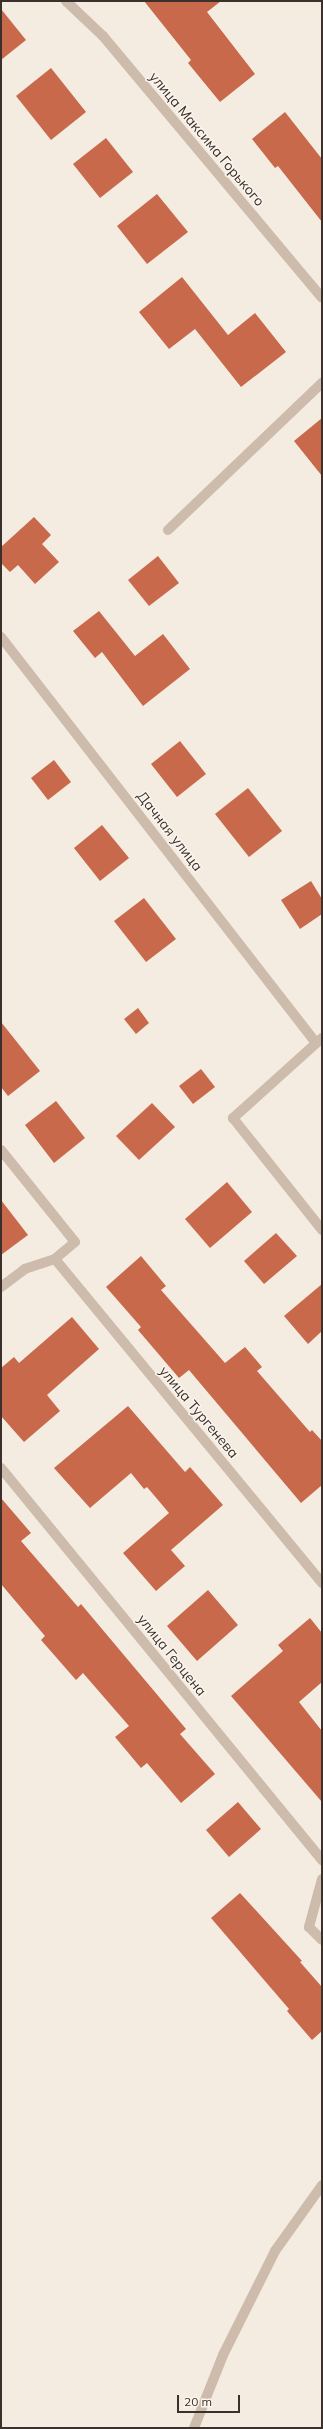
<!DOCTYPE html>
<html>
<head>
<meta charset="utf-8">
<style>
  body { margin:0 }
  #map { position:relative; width:323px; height:2429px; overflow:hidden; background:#f4ebe1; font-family:Mulish,sans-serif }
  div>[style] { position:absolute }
  .building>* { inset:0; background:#c8694b }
  .minor>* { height:10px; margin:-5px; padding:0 5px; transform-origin:5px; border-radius:5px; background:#cdbbac }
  span { translate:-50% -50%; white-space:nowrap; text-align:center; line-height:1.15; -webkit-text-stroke:3px #fbf5ee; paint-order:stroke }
  .street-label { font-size:14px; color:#3b302b }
  .frame { position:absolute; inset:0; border:2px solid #3b302b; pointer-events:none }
  .scale { position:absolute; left:177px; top:2395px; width:63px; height:18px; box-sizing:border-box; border:2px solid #3b302b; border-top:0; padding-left:5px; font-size:12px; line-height:14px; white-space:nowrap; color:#3b302b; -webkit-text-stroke:3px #fbf5ee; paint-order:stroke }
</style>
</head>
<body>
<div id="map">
  <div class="building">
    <div style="clip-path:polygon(144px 1px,221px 1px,207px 12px,255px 74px,220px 102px,188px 63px,191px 60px)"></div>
    <div style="clip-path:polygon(1px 9px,26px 40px,1px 60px)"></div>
    <div style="clip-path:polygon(51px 68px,86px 112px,51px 140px,16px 96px)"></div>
    <div style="clip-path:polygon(285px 112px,322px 159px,322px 222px,278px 166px,275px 168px,252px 139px)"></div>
    <div style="clip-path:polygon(106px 138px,133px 172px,100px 198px,73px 164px)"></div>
    <div style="clip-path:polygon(157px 194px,188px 232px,147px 264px,117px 226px)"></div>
    <div style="clip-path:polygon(182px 277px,228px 335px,255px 313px,286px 352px,241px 387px,195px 329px,169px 349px,139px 312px)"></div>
    <div style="clip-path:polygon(322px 418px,322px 476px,294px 441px)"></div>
    <div style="clip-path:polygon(34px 517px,51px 535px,42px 544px,59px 562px,35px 584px,18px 565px,10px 572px,1px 563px,1px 547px)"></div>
    <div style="clip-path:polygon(158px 556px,179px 583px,149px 606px,128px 580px)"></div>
    <div style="clip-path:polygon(99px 611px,135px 656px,163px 634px,190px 669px,143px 706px,102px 652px,95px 658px,73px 631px)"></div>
    <div style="clip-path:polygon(180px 741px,206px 774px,177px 797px,151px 764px)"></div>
    <div style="clip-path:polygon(54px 760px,71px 782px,48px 800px,31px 778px)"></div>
    <div style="clip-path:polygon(248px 788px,282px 831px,249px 857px,215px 814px)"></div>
    <div style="clip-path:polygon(102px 825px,129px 858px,100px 881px,74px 848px)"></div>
    <div style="clip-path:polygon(311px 881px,322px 899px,322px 914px,300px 929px,281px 900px)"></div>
    <div style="clip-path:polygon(144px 898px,176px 939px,146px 962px,114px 921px)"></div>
    <div style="clip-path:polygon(138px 1008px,149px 1023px,136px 1034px,124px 1019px)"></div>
    <div style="clip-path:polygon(1px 1022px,40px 1071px,8px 1096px,1px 1087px)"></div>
    <div style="clip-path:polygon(201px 1069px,215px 1087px,193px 1104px,179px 1086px)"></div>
    <div style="clip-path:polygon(56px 1101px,85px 1138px,54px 1163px,25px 1125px)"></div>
    <div style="clip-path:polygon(152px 1103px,175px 1127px,139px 1160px,116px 1136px)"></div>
    <div style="clip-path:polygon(227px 1182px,252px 1212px,210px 1248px,185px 1219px)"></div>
    <div style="clip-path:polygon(1px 1200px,28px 1235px,1px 1255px)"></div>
    <div style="clip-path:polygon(276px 1233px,297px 1256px,264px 1284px,244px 1261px)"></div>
    <div style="clip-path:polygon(141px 1256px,166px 1286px,161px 1290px,225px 1363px,245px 1347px,262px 1367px,257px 1371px,310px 1432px,312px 1430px,322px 1441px,322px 1485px,301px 1503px,189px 1370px,179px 1378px,138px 1330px,141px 1327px,106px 1287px)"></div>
    <div style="clip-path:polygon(322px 1284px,322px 1331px,308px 1344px,284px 1316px)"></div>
    <div style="clip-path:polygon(72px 1317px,99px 1349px,47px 1395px,60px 1411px,24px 1442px,1px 1416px,1px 1368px,14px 1357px,19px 1363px)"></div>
    <div style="clip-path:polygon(128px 1406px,185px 1472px,190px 1467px,223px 1505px,171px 1550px,185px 1566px,156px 1591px,123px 1553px,169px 1513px,147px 1487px,144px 1489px,131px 1473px,90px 1508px,54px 1468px)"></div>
    <div style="clip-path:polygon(1px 1498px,31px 1533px,21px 1541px,78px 1607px,81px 1604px,186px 1729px,180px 1734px,215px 1774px,181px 1803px,147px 1763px,141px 1768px,115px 1737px,129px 1726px,83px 1673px,76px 1680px,41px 1640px,45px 1636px,1px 1584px)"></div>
    <div style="clip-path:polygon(208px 1590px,238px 1625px,197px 1661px,167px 1626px)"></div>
    <div style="clip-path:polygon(310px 1618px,322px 1633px,322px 1682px,299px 1702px,322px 1731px,322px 1802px,231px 1696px,283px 1651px,278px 1645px)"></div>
    <div style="clip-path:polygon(238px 1802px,261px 1829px,229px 1857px,206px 1830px)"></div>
    <div style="clip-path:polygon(240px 1893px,302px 1961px,300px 1962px,322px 1987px,322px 2031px,312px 2040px,287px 2011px,289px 2009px,211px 1918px)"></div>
  </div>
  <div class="minor">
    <div style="left:66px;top:1px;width:51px;rotate:43.4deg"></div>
    <div style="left:103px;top:36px;width:341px;rotate:50.1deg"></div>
    <div style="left:168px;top:530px;width:213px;rotate:-43.7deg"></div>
    <div style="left:1px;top:637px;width:514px;rotate:52.19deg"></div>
    <div style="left:322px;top:1038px;width:120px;rotate:138deg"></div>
    <div style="left:233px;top:1118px;width:143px;rotate:51.5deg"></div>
    <div style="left:1px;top:1150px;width:118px;rotate:51.2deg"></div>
    <div style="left:75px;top:1242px;width:26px;rotate:140deg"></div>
    <div style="left:55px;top:1259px;width:32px;rotate:162deg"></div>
    <div style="left:25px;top:1269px;width:30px;rotate:143deg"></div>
    <div style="left:55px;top:1259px;width:420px;rotate:50.5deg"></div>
    <div style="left:1px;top:1468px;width:507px;rotate:50.69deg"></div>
    <div style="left:322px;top:1879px;width:50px;rotate:105.2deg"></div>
    <div style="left:309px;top:1927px;width:18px;rotate:45deg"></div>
    <div style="left:194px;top:2428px;width:79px;rotate:-68.3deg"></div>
    <div style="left:223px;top:2355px;width:116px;rotate:-63.4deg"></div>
    <div style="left:275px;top:2251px;width:81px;rotate:-54.5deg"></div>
  </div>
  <div class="street-label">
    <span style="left:207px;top:139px;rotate:50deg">улица Максима Горького</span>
    <span style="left:170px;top:831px;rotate:52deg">Дачная улица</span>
    <span style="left:199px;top:1412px;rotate:50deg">улица Тургенева</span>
    <span style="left:172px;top:1655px;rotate:51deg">улица Герцена</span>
  </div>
  <div class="frame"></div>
  <div class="scale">20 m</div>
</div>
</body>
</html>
